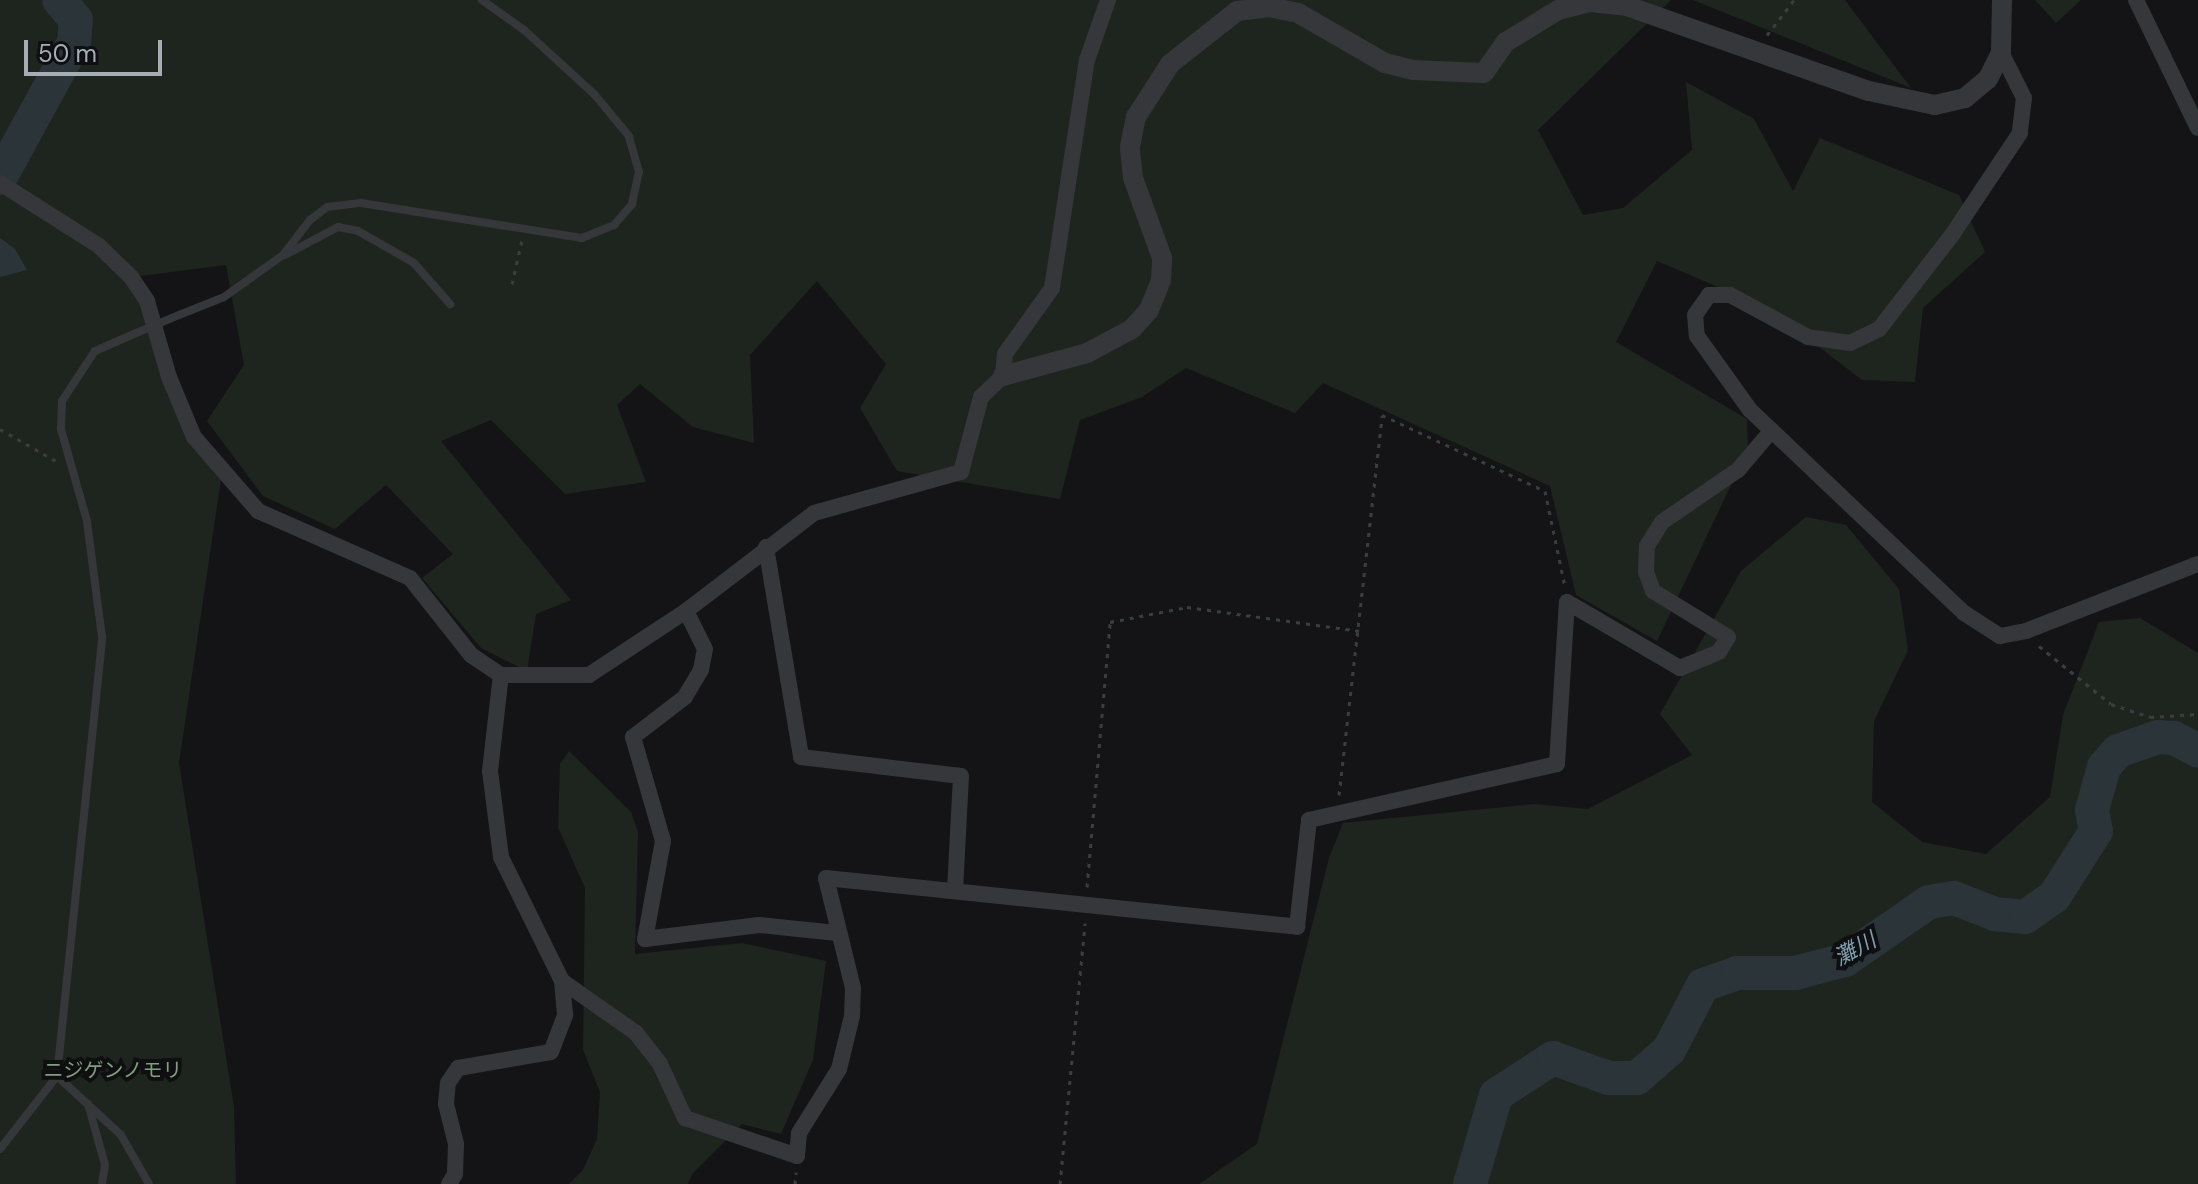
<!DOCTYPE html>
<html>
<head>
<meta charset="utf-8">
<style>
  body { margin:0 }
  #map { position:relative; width:2198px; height:1184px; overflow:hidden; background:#141416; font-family:"DM Sans","Noto Sans JP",sans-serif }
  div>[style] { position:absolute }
  .green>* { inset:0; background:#1e251e }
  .water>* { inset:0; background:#2b3439 }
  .river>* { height:34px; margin:-17px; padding:0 17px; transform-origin:17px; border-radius:17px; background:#2b3439 }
  .path>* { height:3px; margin-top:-1.5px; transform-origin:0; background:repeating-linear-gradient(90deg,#3b3e41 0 4px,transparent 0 10px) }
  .service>* { height:8px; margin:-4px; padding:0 4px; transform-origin:4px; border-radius:4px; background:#35373a }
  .minor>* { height:16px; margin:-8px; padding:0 8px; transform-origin:8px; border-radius:8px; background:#35373a }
  .tertiary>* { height:20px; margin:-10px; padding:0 10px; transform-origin:10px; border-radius:10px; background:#35373a }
  .service-bridge>* { height:8px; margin:-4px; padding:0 4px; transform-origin:4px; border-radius:4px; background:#35373a }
  span { translate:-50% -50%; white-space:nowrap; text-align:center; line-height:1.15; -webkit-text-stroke:8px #0f0f11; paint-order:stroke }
  .park-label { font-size:20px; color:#809f7e }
  .water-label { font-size:22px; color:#7f9faf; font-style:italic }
  .scale { position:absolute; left:24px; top:40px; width:138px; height:36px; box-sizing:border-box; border:4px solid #a6adb5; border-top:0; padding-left:10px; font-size:24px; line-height:28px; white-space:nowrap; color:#a6adb5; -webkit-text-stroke:6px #0f0f11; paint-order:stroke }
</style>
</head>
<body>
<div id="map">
  <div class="green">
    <div style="clip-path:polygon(0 0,1671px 0,1538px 130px,1583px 215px,1623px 208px,1692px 150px,1686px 82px,1754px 119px,1793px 191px,1820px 138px,1959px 195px,1985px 252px,1923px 308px,1915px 382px,1862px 380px,1770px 309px,1657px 261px,1616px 342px,1747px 419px,1748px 449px,1657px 641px,1576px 595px,1550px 486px,1323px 383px,1295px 413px,1186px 368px,1142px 397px,1080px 420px,1060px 499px,897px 471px,860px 408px,886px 364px,817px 281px,750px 355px,754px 443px,693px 427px,640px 384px,617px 405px,646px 482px,565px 494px,491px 420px,441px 441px,571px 600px,536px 614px,527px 671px,481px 648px,422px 578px,453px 554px,386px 485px,335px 529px,263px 496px,207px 421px,244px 365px,226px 265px,132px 277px,221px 479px,179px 763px,234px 1107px,236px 1184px,0 1184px,0 191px,12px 173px,0 157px)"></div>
    <div style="clip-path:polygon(1693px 0,1845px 0,1911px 88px)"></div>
    <div style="clip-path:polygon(2035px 0,2081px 0,2056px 23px)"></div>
    <div style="clip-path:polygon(1806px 517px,1846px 525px,1899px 589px,1908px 650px,1874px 721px,1872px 802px,1922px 842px,1986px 854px,2050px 797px,2063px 715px,2099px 622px,2140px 618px,2198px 653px,2198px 1184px,1199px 1184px,1257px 1144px,1329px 858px,1343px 823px,1533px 804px,1588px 809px,1692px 755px,1660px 714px,1741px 571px)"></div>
    <div style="clip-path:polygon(569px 751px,631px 812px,638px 832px,635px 954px,742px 943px,826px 961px,813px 1060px,781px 1134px,742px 1124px,692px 1174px,688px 1184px,569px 1184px,583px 1170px,597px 1139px,600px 1092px,583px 1050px,585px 888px,558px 827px,560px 764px)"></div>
  </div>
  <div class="water">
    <div style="clip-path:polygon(0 238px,15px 249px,27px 270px,0 277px)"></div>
  </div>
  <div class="river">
    <div style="left:0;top:178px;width:154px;rotate:-61.3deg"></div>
    <div style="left:74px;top:43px;width:23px;rotate:-85deg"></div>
    <div style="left:76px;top:20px;width:26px;rotate:-130deg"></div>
    <div style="left:1470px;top:1184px;width:93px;rotate:-73.7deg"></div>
    <div style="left:1496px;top:1095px;width:68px;rotate:-33deg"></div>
    <div style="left:1553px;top:1058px;width:59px;rotate:19.7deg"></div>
    <div style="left:1609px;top:1078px;width:28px"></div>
    <div style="left:1637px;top:1078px;width:43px;rotate:-41.2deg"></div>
    <div style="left:1669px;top:1050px;width:73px;rotate:-62.4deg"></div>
    <div style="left:1703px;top:985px;width:36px;rotate:-19deg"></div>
    <div style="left:1737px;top:973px;width:58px"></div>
    <div style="left:1795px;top:973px;width:52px;rotate:-14.6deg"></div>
    <div style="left:1845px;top:960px;width:102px;rotate:-34.6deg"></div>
    <div style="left:1929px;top:902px;width:25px;rotate:-9deg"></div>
    <div style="left:1954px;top:898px;width:44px;rotate:21.3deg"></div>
    <div style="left:1995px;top:914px;width:30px;rotate:6deg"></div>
    <div style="left:2025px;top:917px;width:35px;rotate:-35deg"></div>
    <div style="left:2054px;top:897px;width:78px;rotate:-57.5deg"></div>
    <div style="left:2096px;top:831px;width:21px;rotate:-101deg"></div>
    <div style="left:2092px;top:810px;width:45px;rotate:-74.4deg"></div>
    <div style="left:2104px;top:767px;width:21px;rotate:-49deg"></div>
    <div style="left:2118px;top:751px;width:42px;rotate:-19.3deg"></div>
    <div style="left:2158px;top:737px;width:16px;rotate:4deg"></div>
    <div style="left:2174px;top:738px;width:27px;rotate:28deg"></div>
  </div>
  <div class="path">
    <div style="left:1767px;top:35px;width:44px;rotate:-52.4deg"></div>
    <div style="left:512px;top:284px;width:45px;rotate:-77.2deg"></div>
    <div style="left:0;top:429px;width:64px;rotate:29.7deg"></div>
    <div style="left:2039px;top:646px;width:92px;rotate:38.9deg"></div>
    <div style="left:2111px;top:704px;width:41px;rotate:18.4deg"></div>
    <div style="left:2150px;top:717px;width:48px;rotate:-3.6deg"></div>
    <div style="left:1339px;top:795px;width:382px;rotate:-83.5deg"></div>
    <div style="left:1382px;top:415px;width:180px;rotate:25deg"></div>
    <div style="left:1545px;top:491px;width:98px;rotate:78.2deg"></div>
    <div style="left:1087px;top:887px;width:266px;rotate:-85deg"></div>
    <div style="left:1110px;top:622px;width:78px;rotate:-11deg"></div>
    <div style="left:1187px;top:607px;width:175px;rotate:7.9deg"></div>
    <div style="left:795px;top:1184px;width:12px;rotate:-85deg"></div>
    <div style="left:1060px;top:1184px;width:262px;rotate:-84.5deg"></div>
  </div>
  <div class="service">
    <div style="left:285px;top:255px;width:60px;rotate:-27.8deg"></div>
    <div style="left:338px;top:227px;width:20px;rotate:11deg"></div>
    <div style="left:358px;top:231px;width:64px;rotate:29.7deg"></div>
    <div style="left:414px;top:263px;width:55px;rotate:48.7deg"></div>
    <div style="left:179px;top:315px;width:48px;rotate:-21.8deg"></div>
    <div style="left:224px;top:297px;width:72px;rotate:-35.4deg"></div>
    <div style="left:283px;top:255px;width:44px;rotate:-52.4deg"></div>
    <div style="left:310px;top:220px;width:21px;rotate:-37deg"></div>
    <div style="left:327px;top:207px;width:34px;rotate:-7deg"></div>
    <div style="left:361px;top:203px;width:224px;rotate:9deg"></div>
    <div style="left:582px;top:238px;width:35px;rotate:-22deg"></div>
    <div style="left:614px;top:225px;width:28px;rotate:-49deg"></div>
    <div style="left:632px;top:204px;width:33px;rotate:-78deg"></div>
    <div style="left:639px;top:172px;width:37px;rotate:-106deg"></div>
    <div style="left:629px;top:136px;width:53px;rotate:-129.7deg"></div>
    <div style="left:595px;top:95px;width:96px;rotate:-137.5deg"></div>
    <div style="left:524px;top:30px;width:52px;rotate:-144.5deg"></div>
    <div style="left:57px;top:1076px;width:87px;rotate:42.7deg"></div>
    <div style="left:121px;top:1135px;width:56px;rotate:60.3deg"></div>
    <div style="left:88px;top:1104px;width:63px;rotate:74.4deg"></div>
    <div style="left:105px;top:1165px;width:19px;rotate:99deg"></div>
    <div style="left:0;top:1149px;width:93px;rotate:-52deg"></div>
    <div style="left:57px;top:1076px;width:441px;rotate:-84.1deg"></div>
    <div style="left:102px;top:637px;width:117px;rotate:-97.4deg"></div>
    <div style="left:87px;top:521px;width:96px;rotate:-105.8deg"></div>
    <div style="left:61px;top:429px;width:28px;rotate:-88deg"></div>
    <div style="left:62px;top:401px;width:60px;rotate:-56.6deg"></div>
    <div style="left:95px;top:351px;width:43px;rotate:-23.6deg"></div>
  </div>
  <div class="minor">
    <div style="left:2136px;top:0;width:142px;rotate:64.2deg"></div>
    <div style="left:2001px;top:52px;width:51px;rotate:63.4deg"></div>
    <div style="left:2024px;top:98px;width:35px;rotate:97deg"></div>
    <div style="left:2020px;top:133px;width:123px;rotate:123.7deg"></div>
    <div style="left:1952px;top:235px;width:119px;rotate:127.8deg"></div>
    <div style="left:1879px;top:329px;width:32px;rotate:154deg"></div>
    <div style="left:1850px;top:343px;width:42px;rotate:-171.9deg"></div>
    <div style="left:1808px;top:337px;width:89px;rotate:-151.7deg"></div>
    <div style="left:1730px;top:295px;width:21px;rotate:180deg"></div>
    <div style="left:1709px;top:295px;width:24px;rotate:125deg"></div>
    <div style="left:1695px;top:315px;width:21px;rotate:85deg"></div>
    <div style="left:1697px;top:336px;width:91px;rotate:54.4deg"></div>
    <div style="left:1750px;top:410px;width:295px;rotate:43.5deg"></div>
    <div style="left:1964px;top:613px;width:43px;rotate:32.6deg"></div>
    <div style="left:2000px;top:636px;width:26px;rotate:-11deg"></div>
    <div style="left:2026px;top:631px;width:185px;rotate:-21.3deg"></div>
    <div style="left:0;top:183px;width:117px;rotate:32.5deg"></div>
    <div style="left:99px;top:246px;width:45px;rotate:44.1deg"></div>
    <div style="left:131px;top:277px;width:29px;rotate:56deg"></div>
    <div style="left:147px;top:301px;width:79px;rotate:73.9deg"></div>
    <div style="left:169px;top:377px;width:65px;rotate:67.4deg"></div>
    <div style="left:194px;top:437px;width:98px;rotate:49.1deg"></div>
    <div style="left:258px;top:511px;width:166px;rotate:23.8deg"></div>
    <div style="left:410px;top:578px;width:98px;rotate:51.6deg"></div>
    <div style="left:471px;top:655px;width:36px;rotate:34deg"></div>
    <div style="left:501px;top:675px;width:88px"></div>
    <div style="left:589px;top:675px;width:116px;rotate:-33.4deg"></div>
    <div style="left:686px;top:611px;width:161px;rotate:-37.4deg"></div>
    <div style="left:814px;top:513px;width:153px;rotate:-15.6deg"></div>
    <div style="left:961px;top:472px;width:78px;rotate:-75.1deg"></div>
    <div style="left:981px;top:397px;width:30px;rotate:-44deg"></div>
    <div style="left:1003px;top:376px;width:22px;rotate:-85deg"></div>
    <div style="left:1005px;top:354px;width:81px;rotate:-54.5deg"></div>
    <div style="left:1052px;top:288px;width:231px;rotate:-81.3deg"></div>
    <div style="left:1087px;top:60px;width:64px;rotate:-70.7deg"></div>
    <div style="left:766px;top:547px;width:213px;rotate:80.5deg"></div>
    <div style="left:801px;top:757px;width:161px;rotate:6.8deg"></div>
    <div style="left:961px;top:776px;width:114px;rotate:93deg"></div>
    <div style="left:686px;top:611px;width:42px;rotate:63.4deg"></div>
    <div style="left:705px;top:649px;width:21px;rotate:101deg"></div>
    <div style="left:701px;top:670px;width:31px;rotate:121deg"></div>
    <div style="left:685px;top:697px;width:66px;rotate:142.4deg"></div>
    <div style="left:633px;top:737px;width:108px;rotate:73.9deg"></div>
    <div style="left:663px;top:841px;width:100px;rotate:100.4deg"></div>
    <div style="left:645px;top:939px;width:115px;rotate:-7deg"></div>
    <div style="left:759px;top:925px;width:78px;rotate:5.9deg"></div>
    <div style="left:562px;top:981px;width:90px;rotate:35.1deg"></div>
    <div style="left:636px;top:1033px;width:39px;rotate:52deg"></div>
    <div style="left:660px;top:1064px;width:60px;rotate:65.2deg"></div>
    <div style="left:685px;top:1118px;width:118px;rotate:18.7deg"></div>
    <div style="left:797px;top:1156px;width:23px;rotate:-85deg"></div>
    <div style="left:799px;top:1133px;width:75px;rotate:-58deg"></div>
    <div style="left:839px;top:1069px;width:55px;rotate:-76.2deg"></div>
    <div style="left:852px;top:1016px;width:28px;rotate:-88deg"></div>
    <div style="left:853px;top:988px;width:113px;rotate:-103.8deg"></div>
    <div style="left:826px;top:878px;width:474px;rotate:5.9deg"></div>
    <div style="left:1297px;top:927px;width:108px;rotate:-83.6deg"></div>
    <div style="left:1309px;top:820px;width:254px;rotate:-12.7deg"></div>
    <div style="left:1557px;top:764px;width:162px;rotate:-86.5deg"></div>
    <div style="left:1567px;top:602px;width:131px;rotate:30.3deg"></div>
    <div style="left:1680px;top:668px;width:42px;rotate:-22.3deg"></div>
    <div style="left:1719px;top:652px;width:17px;rotate:-59deg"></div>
    <div style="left:1728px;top:637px;width:88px;rotate:-148.5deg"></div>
    <div style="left:1653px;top:591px;width:20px;rotate:-110deg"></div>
    <div style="left:1646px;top:572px;width:26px;rotate:-88deg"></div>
    <div style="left:1647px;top:546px;width:28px;rotate:-58deg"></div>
    <div style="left:1662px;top:522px;width:92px;rotate:-34.4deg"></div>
    <div style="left:1738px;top:470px;width:52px;rotate:-49.6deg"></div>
    <div style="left:449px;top:1184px;width:12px;rotate:-59deg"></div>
    <div style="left:455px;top:1174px;width:30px;rotate:-88deg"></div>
    <div style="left:456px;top:1144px;width:41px;rotate:-104deg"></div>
    <div style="left:446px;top:1104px;width:21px;rotate:-85deg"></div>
    <div style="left:448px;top:1083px;width:18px;rotate:-56deg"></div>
    <div style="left:458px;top:1068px;width:94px;rotate:-9.8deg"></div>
    <div style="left:551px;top:1052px;width:40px;rotate:-69deg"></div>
    <div style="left:565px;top:1015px;width:34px;rotate:-95deg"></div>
    <div style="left:562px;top:981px;width:138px;rotate:-116.2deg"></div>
    <div style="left:501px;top:857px;width:87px;rotate:-97.3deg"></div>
    <div style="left:490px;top:771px;width:97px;rotate:-83.5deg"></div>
  </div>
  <div class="tertiary">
    <div style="left:1003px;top:376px;width:87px;rotate:-15.3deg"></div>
    <div style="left:1087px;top:353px;width:51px;rotate:-28.1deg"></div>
    <div style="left:1132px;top:329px;width:25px;rotate:-48deg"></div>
    <div style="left:1149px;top:310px;width:32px;rotate:-68deg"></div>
    <div style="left:1161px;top:280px;width:22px;rotate:-87deg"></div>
    <div style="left:1162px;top:258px;width:85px;rotate:-109.9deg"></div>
    <div style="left:1133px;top:178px;width:31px;rotate:-96deg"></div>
    <div style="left:1130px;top:147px;width:31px;rotate:-79deg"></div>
    <div style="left:1136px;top:117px;width:63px;rotate:-57.3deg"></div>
    <div style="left:1170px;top:64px;width:85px;rotate:-38.3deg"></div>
    <div style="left:1237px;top:11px;width:31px;rotate:-7deg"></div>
    <div style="left:1268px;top:7px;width:31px;rotate:11deg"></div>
    <div style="left:1298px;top:13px;width:100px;rotate:29.9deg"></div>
    <div style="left:1385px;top:63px;width:29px;rotate:14deg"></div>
    <div style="left:1413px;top:70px;width:71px;rotate:2.4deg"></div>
    <div style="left:1484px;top:73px;width:38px;rotate:-55deg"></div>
    <div style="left:1506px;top:42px;width:61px;rotate:-31.6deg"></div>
    <div style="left:1558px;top:10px;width:33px;rotate:-14deg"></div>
    <div style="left:1590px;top:2px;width:37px;rotate:6deg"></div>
    <div style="left:1627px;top:6px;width:256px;rotate:19.4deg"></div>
    <div style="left:1869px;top:91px;width:67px;rotate:12deg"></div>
    <div style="left:1935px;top:105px;width:31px;rotate:-13deg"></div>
    <div style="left:1965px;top:98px;width:30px;rotate:-40deg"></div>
    <div style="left:1988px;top:79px;width:30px;rotate:-64deg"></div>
    <div style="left:2001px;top:52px;width:52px;rotate:-88.9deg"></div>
  </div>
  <div class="service-bridge">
    <div style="left:134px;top:334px;width:49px;rotate:-22.9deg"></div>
  </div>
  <div class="park-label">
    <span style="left:113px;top:1070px">ニジゲンノモリ</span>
  </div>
  <div class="water-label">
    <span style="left:1855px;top:949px;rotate:-29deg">灘川</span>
  </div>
  <div class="scale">50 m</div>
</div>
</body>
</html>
